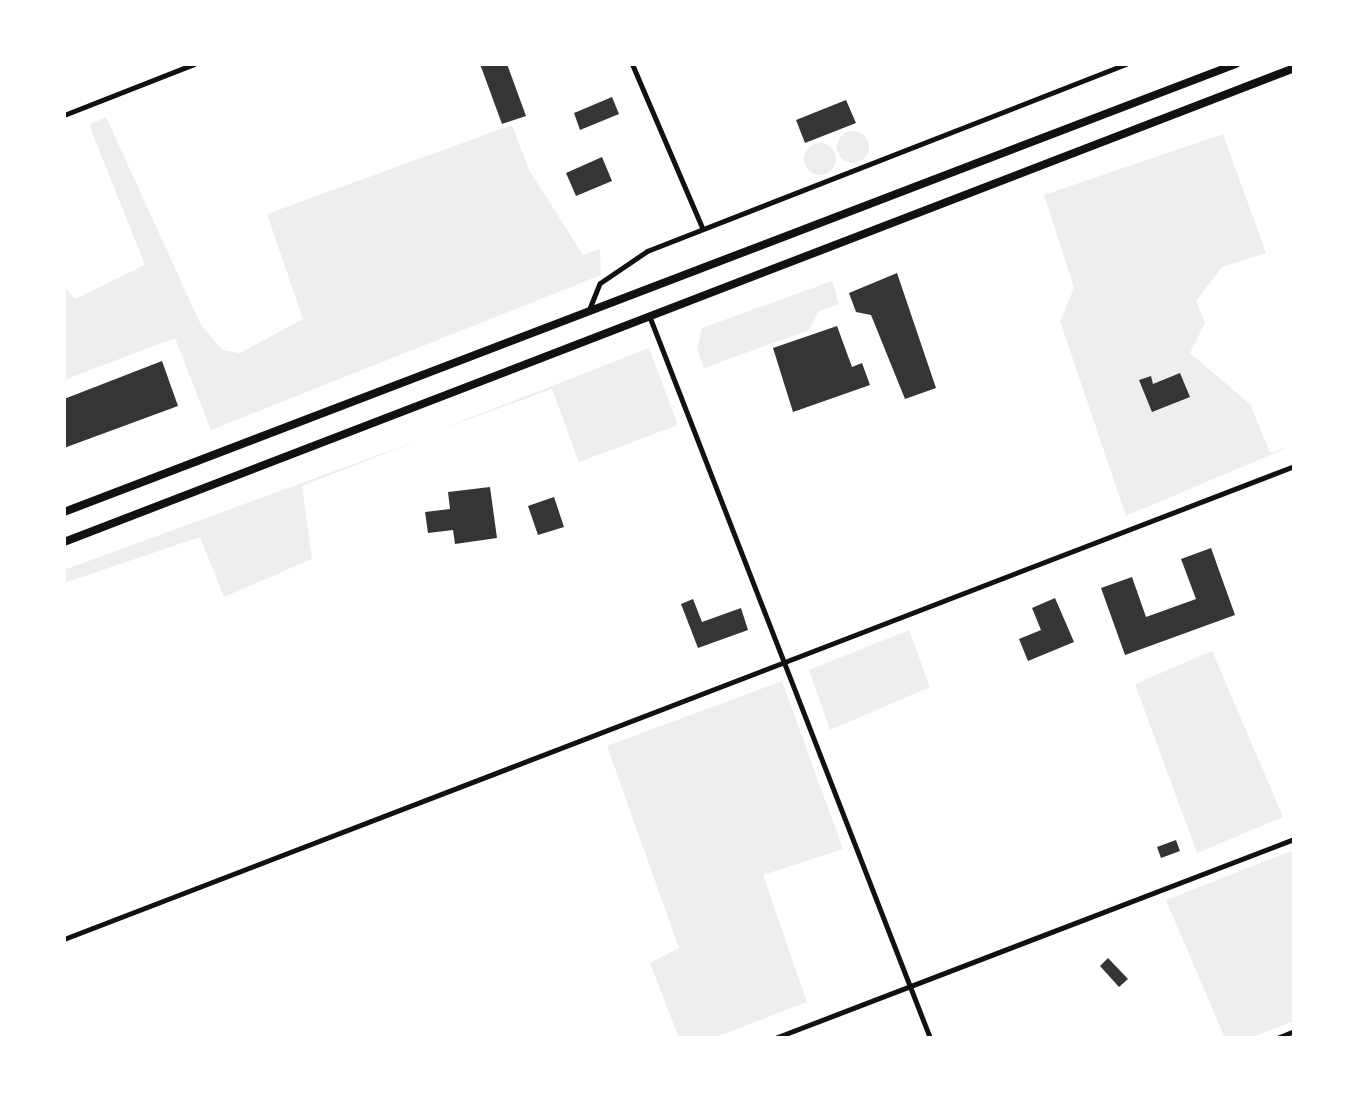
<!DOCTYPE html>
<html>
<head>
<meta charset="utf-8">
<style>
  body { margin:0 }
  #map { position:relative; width:1358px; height:1102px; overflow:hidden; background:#fff; font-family:Manrope,sans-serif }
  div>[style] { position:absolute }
  .green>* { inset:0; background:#eee }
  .round { border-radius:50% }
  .building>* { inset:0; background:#353535 }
  .minor>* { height:5px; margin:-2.5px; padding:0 2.5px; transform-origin:2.5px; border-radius:2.5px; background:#111 }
  .primary>* { height:8px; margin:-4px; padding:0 4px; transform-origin:4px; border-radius:4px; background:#111 }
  span { translate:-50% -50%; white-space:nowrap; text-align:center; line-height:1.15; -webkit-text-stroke:8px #fff; paint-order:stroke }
  .frame { position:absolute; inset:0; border:66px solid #fff; pointer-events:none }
</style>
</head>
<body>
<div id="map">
  <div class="green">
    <div style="clip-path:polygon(106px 117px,201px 325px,222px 350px,240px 353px,303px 319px,267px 214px,512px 125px,529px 170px,583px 255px,600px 249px,601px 275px,211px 430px,175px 338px,64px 380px,64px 286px,75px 299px,145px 265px,89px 125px)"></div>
    <div class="round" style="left:837px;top:131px;width:32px;height:32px"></div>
    <div style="clip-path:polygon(1223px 134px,1266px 253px,1222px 267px,1196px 301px,1205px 323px,1190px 353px,1250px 404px,1270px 453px,1294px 445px,1126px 516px,1060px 321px,1074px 288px,1044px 195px)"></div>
    <div class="round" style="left:804px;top:143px;width:32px;height:32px"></div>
    <div style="clip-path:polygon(832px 281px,839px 304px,819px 311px,809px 330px,704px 368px,697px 349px,702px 328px)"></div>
    <div style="clip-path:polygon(649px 348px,678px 425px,579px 462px,552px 389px,436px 431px)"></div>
    <div style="clip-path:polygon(430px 436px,302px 486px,312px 559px,224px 597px,200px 537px,64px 583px,64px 570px)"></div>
    <div style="clip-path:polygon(909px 630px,930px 687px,830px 730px,809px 670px)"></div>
    <div style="clip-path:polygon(1212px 651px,1283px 817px,1197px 853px,1135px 684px)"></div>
    <div style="clip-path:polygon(782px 681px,843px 849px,763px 875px,807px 1002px,713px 1038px,679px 1038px,650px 963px,679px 948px,607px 746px)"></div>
    <div style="clip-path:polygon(1294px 850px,1294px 1021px,1250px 1038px,1225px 1038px,1166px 900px)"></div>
  </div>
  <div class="building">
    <div style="clip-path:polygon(480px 64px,507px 64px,526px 116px,502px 124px)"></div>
    <div style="clip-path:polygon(612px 97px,619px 114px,580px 130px,574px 113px)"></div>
    <div style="clip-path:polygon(846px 100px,856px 123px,805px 143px,796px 120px)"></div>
    <div style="clip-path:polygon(602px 157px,612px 181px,576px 196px,566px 173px)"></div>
    <div style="clip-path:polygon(897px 273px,936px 388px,905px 399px,871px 315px,856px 312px,849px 293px)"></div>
    <div style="clip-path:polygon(837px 326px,852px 367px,862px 363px,870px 385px,793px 412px,773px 348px)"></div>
    <div style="clip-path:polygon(162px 361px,178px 406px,64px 448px,64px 399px)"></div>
    <div style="clip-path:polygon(1180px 373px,1190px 397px,1152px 412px,1139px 380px,1151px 376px,1153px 384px)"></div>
    <div style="clip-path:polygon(490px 487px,497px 538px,455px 544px,453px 530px,428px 533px,425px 512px,450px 509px,448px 492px)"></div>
    <div style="clip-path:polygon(554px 497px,564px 527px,538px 535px,528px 506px)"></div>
    <div style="clip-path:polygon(1211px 548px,1235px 615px,1125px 655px,1101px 588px,1132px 577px,1146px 617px,1196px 599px,1181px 559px)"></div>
    <div style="clip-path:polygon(1055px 598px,1074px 642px,1028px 661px,1019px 639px,1041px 630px,1032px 608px)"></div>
    <div style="clip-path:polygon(693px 599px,702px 622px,741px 608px,748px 630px,698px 648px,681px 604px)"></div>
    <div style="clip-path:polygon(1176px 840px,1180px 851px,1161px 858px,1157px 847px)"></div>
    <div style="clip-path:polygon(1108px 958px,1128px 979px,1119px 987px,1100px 966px)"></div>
  </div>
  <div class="minor">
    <div style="left:632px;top:64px;width:177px;rotate:66.8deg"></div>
    <div style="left:64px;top:115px;width:140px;rotate:-21.4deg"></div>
    <div style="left:588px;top:312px;width:31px;rotate:-68deg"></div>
    <div style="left:600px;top:283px;width:57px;rotate:-34.2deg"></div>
    <div style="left:647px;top:251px;width:514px;rotate:-21.33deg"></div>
    <div style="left:650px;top:318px;width:773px;rotate:68.75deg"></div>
    <div style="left:64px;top:939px;width:1318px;rotate:-21.03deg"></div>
    <div style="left:775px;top:1038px;width:556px;rotate:-20.98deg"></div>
    <div style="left:1277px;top:1038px;width:18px;rotate:-22deg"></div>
  </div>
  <div class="primary">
    <div style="left:64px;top:512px;width:1255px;rotate:-20.92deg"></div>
    <div style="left:64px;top:542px;width:1318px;rotate:-21.07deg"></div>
  </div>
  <div class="frame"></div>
</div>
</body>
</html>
